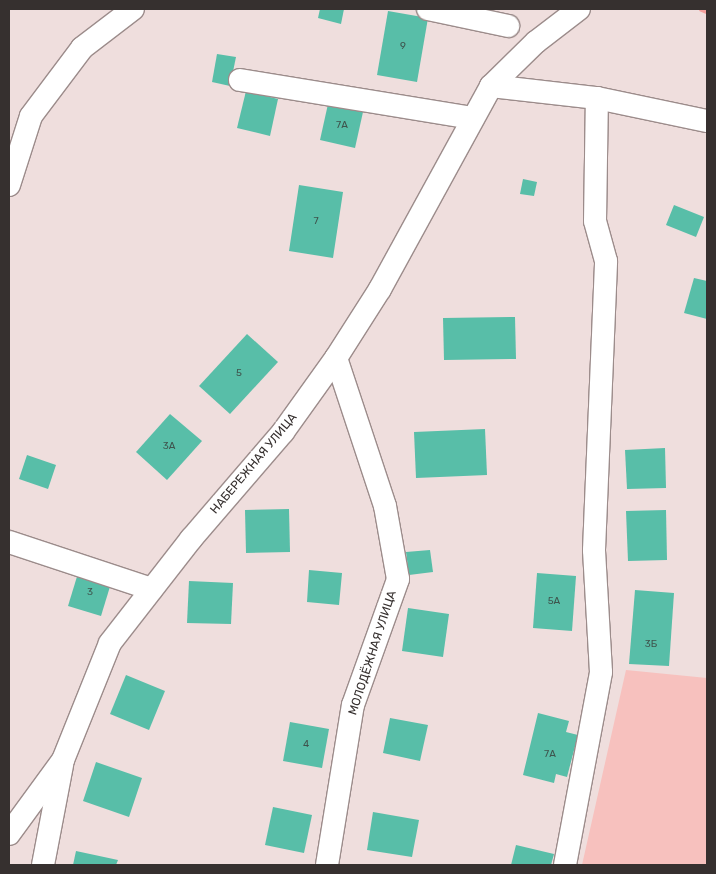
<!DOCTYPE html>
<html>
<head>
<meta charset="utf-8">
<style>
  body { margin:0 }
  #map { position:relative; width:716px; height:874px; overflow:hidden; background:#efdedd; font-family:Rubik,sans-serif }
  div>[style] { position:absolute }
  .green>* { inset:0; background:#f7c1be }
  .stream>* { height:6px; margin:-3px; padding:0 3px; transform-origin:3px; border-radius:3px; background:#f39f9c }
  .building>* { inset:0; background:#58bea8 }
  .roads { filter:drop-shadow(1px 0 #9c8c8b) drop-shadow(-1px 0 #9c8c8b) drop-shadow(0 1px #9c8c8b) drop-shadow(0 -1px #9c8c8b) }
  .minor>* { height:22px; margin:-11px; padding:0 11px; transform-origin:11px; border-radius:11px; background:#fff }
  span { translate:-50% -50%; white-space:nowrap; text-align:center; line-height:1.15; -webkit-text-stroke:5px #fff; paint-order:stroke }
  .number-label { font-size:10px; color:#3e544d }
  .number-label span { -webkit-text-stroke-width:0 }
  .street-label { font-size:12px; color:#36302f }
  .frame { position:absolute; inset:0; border:10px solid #36302f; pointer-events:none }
</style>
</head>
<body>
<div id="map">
  <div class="green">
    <div style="clip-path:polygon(626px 670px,707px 678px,707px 865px,582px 865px)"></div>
  </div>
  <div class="stream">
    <div style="left:702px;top:9px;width:5px;rotate:22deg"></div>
  </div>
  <div class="building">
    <div style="clip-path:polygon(320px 9px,344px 9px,341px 24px,318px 18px)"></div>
    <div style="clip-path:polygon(388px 11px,428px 18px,417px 82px,377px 75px)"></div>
    <div style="clip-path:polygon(217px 54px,236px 57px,230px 86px,212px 82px)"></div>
    <div style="clip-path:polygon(246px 91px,278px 99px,270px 136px,237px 128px)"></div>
    <div style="clip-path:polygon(328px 104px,363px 112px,355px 148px,320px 140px)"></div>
    <div style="clip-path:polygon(523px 179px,537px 182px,534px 196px,520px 194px)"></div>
    <div style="clip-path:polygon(299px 185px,343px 192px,333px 258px,289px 251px)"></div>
    <div style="clip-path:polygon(674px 205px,704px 217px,696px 237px,666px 225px)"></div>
    <div style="clip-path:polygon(694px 278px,707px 281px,707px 319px,684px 313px)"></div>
    <div style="clip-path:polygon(515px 317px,516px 359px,444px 360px,443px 318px)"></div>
    <div style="clip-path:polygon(247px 334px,278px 362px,230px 414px,199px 386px)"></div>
    <div style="clip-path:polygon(170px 414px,202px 441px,167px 480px,136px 452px)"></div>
    <div style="clip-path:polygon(485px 429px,487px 475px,416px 478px,414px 432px)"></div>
    <div style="clip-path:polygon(665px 448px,666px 488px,627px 489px,625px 450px)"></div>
    <div style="clip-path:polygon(27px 455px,56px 465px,48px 489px,19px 479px)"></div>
    <div style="clip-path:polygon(289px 509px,290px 552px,246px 553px,245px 510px)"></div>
    <div style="clip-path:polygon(666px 510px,667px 560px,628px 561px,626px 511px)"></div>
    <div style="clip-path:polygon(430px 550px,433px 572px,409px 575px,406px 552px)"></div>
    <div style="clip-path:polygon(79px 570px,112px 580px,101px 616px,68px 606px)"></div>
    <div style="clip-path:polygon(309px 570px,342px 573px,339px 605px,307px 602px)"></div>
    <div style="clip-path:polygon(537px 573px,576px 576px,572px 631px,533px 628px)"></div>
    <div style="clip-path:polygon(189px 581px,233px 583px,231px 624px,187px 623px)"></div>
    <div style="clip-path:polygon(635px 590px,674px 593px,669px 666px,629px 664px)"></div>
    <div style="clip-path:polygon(408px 608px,449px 614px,443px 657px,402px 651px)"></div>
    <div style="clip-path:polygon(126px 675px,165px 691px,149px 730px,110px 714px)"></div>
    <div style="clip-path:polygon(538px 713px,569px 721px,566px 732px,578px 735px,567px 777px,556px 774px,554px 783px,523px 775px)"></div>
    <div style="clip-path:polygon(390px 718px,428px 725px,420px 761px,383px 753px)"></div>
    <div style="clip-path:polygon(290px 722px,329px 729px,322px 768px,283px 761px)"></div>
    <div style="clip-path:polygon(96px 762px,142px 778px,129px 817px,83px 801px)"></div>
    <div style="clip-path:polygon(273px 807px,312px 815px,304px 853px,265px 845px)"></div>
    <div style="clip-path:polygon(373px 812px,419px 820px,412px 857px,367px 850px)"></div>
    <div style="clip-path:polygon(516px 845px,554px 854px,551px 865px,511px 865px)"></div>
    <div style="clip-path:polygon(76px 851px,118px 860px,116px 865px,73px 865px)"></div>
  </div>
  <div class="roads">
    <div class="minor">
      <div style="left:428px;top:9px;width:82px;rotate:12deg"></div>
      <div style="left:240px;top:80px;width:236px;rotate:9.3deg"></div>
      <div style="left:491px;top:86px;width:107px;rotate:6.5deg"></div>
      <div style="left:597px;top:98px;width:112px;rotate:11.8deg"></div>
      <div style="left:9px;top:185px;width:72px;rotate:-72.3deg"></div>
      <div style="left:31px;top:116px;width:85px;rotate:-53.1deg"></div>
      <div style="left:82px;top:48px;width:64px;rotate:-37.4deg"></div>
      <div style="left:9px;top:542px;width:150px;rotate:18.3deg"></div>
      <div style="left:9px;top:834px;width:92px;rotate:-53.9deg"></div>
      <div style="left:63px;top:760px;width:126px;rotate:-68.1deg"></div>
      <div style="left:110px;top:643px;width:132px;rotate:-52.1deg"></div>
      <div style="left:191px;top:539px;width:141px;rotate:-49.3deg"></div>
      <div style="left:283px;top:432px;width:91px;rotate:-54.4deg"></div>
      <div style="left:336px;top:358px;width:82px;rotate:-57.5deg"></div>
      <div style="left:380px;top:289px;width:231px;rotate:-61.3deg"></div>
      <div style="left:491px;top:86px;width:63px;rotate:-44.4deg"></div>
      <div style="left:536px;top:42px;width:54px;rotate:-37.5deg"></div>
      <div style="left:43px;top:865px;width:102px;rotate:-79.2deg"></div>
      <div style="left:327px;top:865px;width:162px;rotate:-80.8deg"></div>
      <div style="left:353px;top:705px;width:134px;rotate:-70.3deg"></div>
      <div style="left:398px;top:579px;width:74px;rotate:-100.1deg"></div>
      <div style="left:385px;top:506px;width:156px;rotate:-108.3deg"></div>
      <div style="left:565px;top:865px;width:196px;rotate:-79.4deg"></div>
      <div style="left:601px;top:672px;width:122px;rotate:-93.3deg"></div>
      <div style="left:594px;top:550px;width:289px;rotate:-87.6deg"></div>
      <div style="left:606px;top:261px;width:41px;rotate:-105.4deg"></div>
      <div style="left:595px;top:221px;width:123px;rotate:-89.1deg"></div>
    </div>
  </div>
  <div class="number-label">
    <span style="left:403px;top:47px">9</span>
    <span style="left:342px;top:126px">7А</span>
    <span style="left:316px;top:222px">7</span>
    <span style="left:239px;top:374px">5</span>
    <span style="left:169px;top:447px">3А</span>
    <span style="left:90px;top:593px">3</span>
    <span style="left:554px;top:602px">5А</span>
    <span style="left:651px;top:645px">3Б</span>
    <span style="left:306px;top:745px">4</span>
    <span style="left:550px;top:755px">7А</span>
  </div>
  <div class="street-label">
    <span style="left:254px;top:464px;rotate:-50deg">НАБЕРЕЖНАЯ УЛИЦА</span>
    <span style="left:373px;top:653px;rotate:-72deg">МОЛОДЁЖНАЯ УЛИЦА</span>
  </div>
  <div class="frame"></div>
</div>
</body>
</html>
